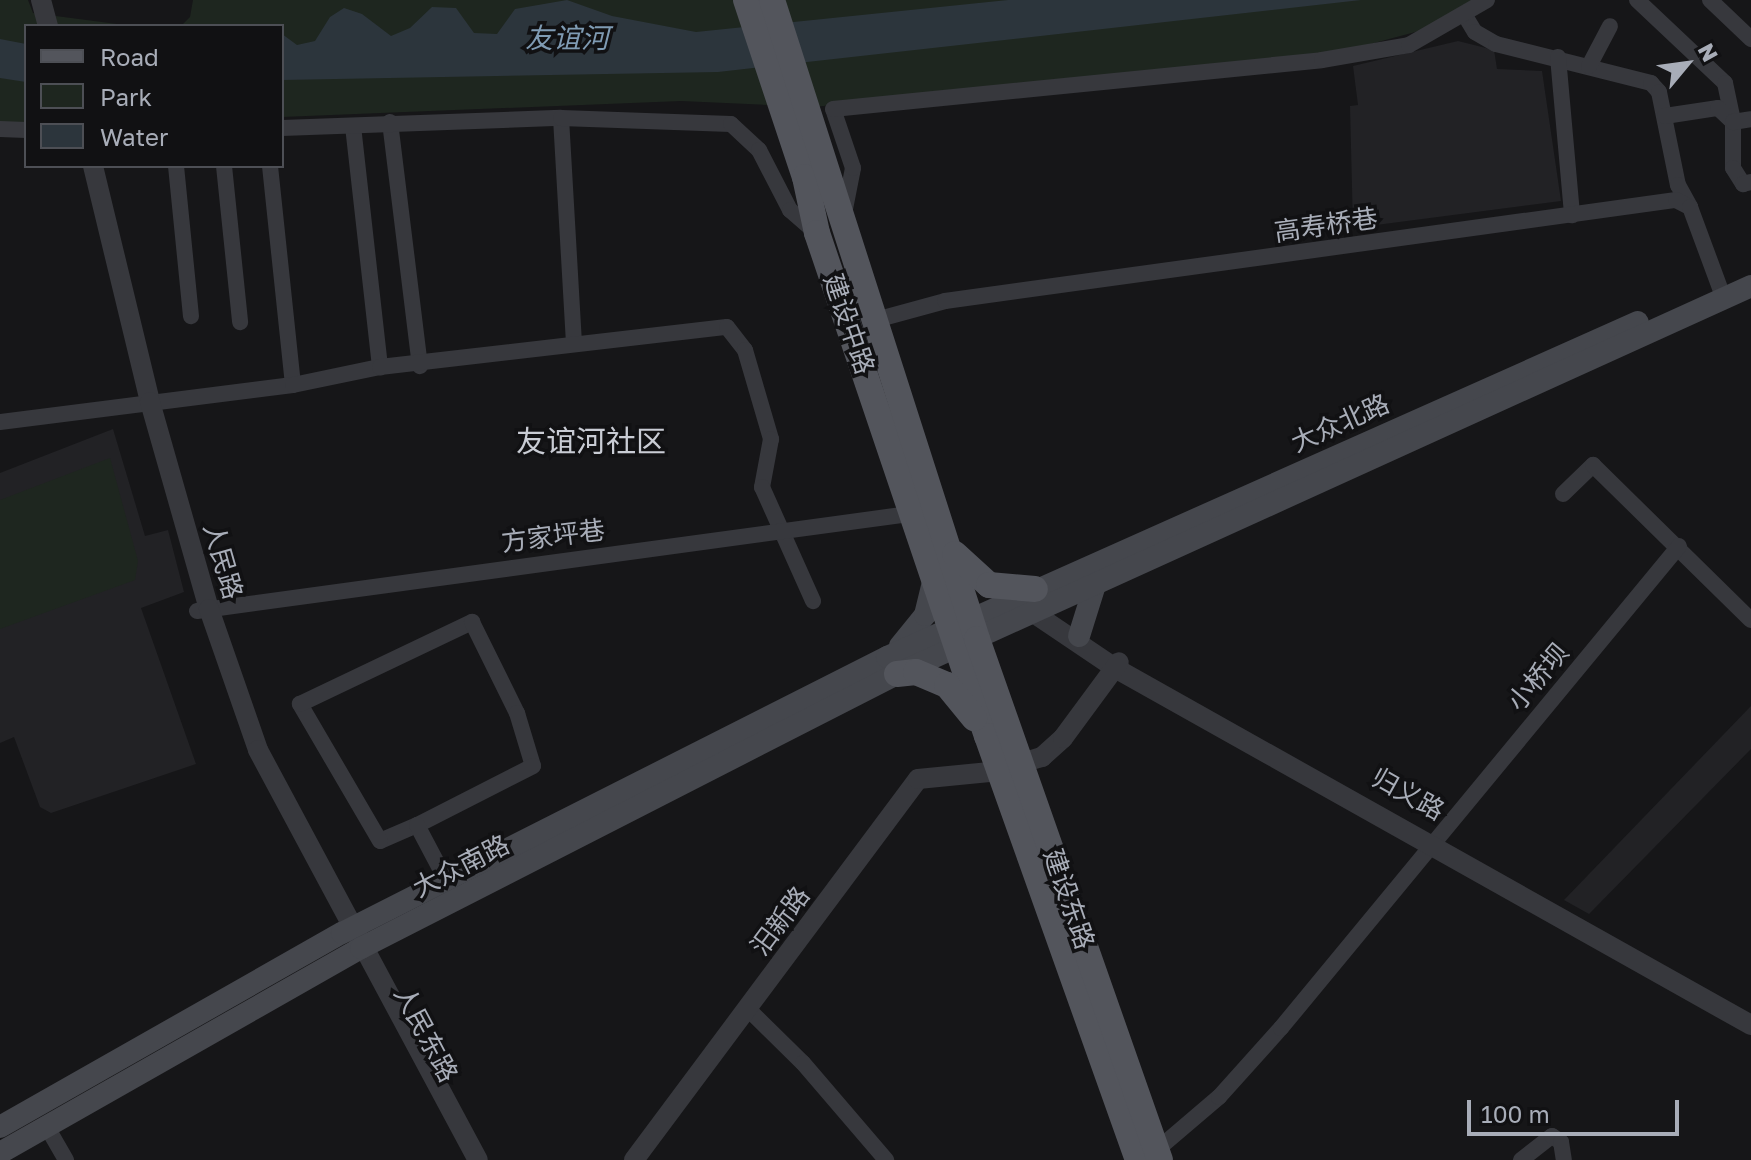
<!DOCTYPE html>
<html>
<head>
<meta charset="utf-8">
<style>
  body { margin:0 }
  #map { position:relative; width:1751px; height:1160px; overflow:hidden; background:#161618; font-family:"Golos Text","Noto Sans SC",sans-serif }
  div>[style] { position:absolute }
  .built>* { inset:0; background:#222225 }
  .green>* { inset:0; background:#1e261f }
  .water>* { inset:0; background:#2c353c }
  .minor>* { height:16px; margin:-8px; padding:0 8px; transform-origin:8px; border-radius:8px; background:#37383d }
  .tertiary>* { height:20px; margin:-10px; padding:0 10px; transform-origin:10px; border-radius:10px; background:#37383d }
  .secondary>* { height:22px; margin:-11px; padding:0 11px; transform-origin:11px; border-radius:11px; background:#45474d }
  .primary>* { height:26px; margin:-13px; padding:0 13px; transform-origin:13px; border-radius:13px; background:#53555c }
  span { translate:-50% -50%; white-space:nowrap; text-align:center; line-height:1.15; -webkit-text-stroke:7px #111113; paint-order:stroke }
  .street-label { font-size:26px; color:#a8adb8 }
  .water-label { font-size:28px; color:#7f9bb3; font-style:italic }
  .quarter-label { font-size:30px; color:#c9ccd4 }
  .legend { position:absolute; left:24px; top:24px; width:260px; height:144px; box-sizing:border-box; background:#111113; border:2px solid #4d4f55; margin:0; padding:10px 14px; list-style:none; font-size:24px; color:#a8adb8 }
  .legend li { display:flex; align-items:center; gap:16px; height:40px }
  .legend b { width:40px; border:2px solid #4d4f55 }
  .north { position:absolute; left:1647px; top:24px; width:80px; height:80px; -webkit-text-stroke:6px #111113; paint-order:stroke; rotate:61deg; font-size:22px; font-weight:700; line-height:32px; text-align:center; color:#a8adb8 }
  .north::after { content:''; display:block; margin:auto; width:28px; height:36px; background:#a8adb8; clip-path:polygon(50% 0,100% 100%,50% 72%,0 100%) }
  .scale { position:absolute; left:1467px; top:1100px; width:212px; height:36px; box-sizing:border-box; border:4px solid #a8adb8; border-top:0; padding-left:10px; font-size:24px; line-height:28px; white-space:nowrap; color:#a8adb8; -webkit-text-stroke:6px #111113; paint-order:stroke }
</style>
</head>
<body>
<div id="map">
  <div class="built">
    <div style="clip-path:polygon(1458px 41px,1494px 50px,1497px 69px,1542px 71px,1561px 201px,1353px 228px,1350px 106px,1358px 105px,1353px 66px)"></div>
    <div style="clip-path:polygon(113px 429px,145px 536px,168px 530px,184px 592px,141px 608px,196px 764px,51px 813px,40px 807px,14px 737px,0 743px,0 473px)"></div>
    <div style="clip-path:polygon(1751px 706px,1751px 749px,1589px 914px,1564px 900px)"></div>
  </div>
  <div class="green">
    <div style="clip-path:polygon(0 0,28px 0,33px 13px,132px 26px,26px 26px,26px 126px,0 125px)"></div>
    <div style="clip-path:polygon(193px 0,1477px 0,1419px 31px,1348px 50px,814px 107px,681px 101px,282px 117px,282px 26px,181px 26px,190px 17px)"></div>
    <div style="clip-path:polygon(110px 458px,138px 561px,135px 580px,0 629px,0 500px)"></div>
  </div>
  <div class="water">
    <div style="clip-path:polygon(567px 0,612px 16px,696px 32px,1008px 0,1361px 0,718px 72px,282px 80px,282px 34px,297px 45px,315px 41px,330px 17px,344px 8px,362px 14px,391px 36px,410px 28px,432px 7px,456px 8px,474px 33px,497px 34px,515px 9px)"></div>
    <div style="clip-path:polygon(0 39px,26px 44px,26px 82px,0 78px)"></div>
  </div>
  <div class="minor">
    <div style="left:1637px;top:0;width:121px;rotate:43.3deg"></div>
    <div style="left:1725px;top:83px;width:40px;rotate:78deg"></div>
    <div style="left:1733px;top:122px;width:46px;rotate:90deg"></div>
    <div style="left:1733px;top:168px;width:19px;rotate:58deg"></div>
    <div style="left:1743px;top:184px;width:8px;rotate:-14deg"></div>
    <div style="left:1710px;top:0;width:57px;rotate:43.6deg"></div>
    <div style="left:1464px;top:14px;width:21px;rotate:59deg"></div>
    <div style="left:1475px;top:32px;width:24px;rotate:30deg"></div>
    <div style="left:1496px;top:44px;width:160px;rotate:14.1deg"></div>
    <div style="left:1651px;top:83px;width:12px;rotate:48deg"></div>
    <div style="left:1659px;top:92px;width:95px;rotate:78.5deg"></div>
    <div style="left:1678px;top:185px;width:25px;rotate:61deg"></div>
    <div style="left:1558px;top:57px;width:159px;rotate:84.9deg"></div>
    <div style="left:1589px;top:66px;width:45px;rotate:-62.3deg"></div>
    <div style="left:1665px;top:116px;width:54px;rotate:-8.6deg"></div>
    <div style="left:1718px;top:108px;width:21px;rotate:43deg"></div>
    <div style="left:1733px;top:122px;width:18px;rotate:-9deg"></div>
    <div style="left:561px;top:118px;width:226px;rotate:86.7deg"></div>
    <div style="left:390px;top:122px;width:246px;rotate:83deg"></div>
    <div style="left:353px;top:126px;width:243px;rotate:83.6deg"></div>
    <div style="left:282px;top:128px;width:279px;rotate:-2.1deg"></div>
    <div style="left:561px;top:118px;width:170px;rotate:2deg"></div>
    <div style="left:731px;top:124px;width:38px;rotate:43deg"></div>
    <div style="left:759px;top:150px;width:68px;rotate:62.7deg"></div>
    <div style="left:790px;top:210px;width:35px;rotate:41deg"></div>
    <div style="left:0;top:129px;width:26px;rotate:2deg"></div>
    <div style="left:176px;top:166px;width:151px;rotate:84.3deg"></div>
    <div style="left:224px;top:166px;width:157px;rotate:84.1deg"></div>
    <div style="left:270px;top:166px;width:220px;rotate:84deg"></div>
    <div style="left:844px;top:214px;width:47px;rotate:-78.9deg"></div>
    <div style="left:853px;top:168px;width:62px;rotate:-108.7deg"></div>
    <div style="left:833px;top:109px;width:491px;rotate:-5.7deg"></div>
    <div style="left:1322px;top:60px;width:88px;rotate:-9.8deg"></div>
    <div style="left:1409px;top:45px;width:90px;rotate:-30deg"></div>
    <div style="left:872px;top:321px;width:76px;rotate:-15.3deg"></div>
    <div style="left:945px;top:301px;width:738px;rotate:-7.87deg"></div>
    <div style="left:1676px;top:200px;width:16px;rotate:27deg"></div>
    <div style="left:1690px;top:207px;width:98px;rotate:69.7deg"></div>
    <div style="left:0;top:422px;width:295px;rotate:-7.2deg"></div>
    <div style="left:293px;top:385px;width:89px;rotate:-11.7deg"></div>
    <div style="left:380px;top:367px;width:349px;rotate:-6.6deg"></div>
    <div style="left:727px;top:327px;width:29px;rotate:52deg"></div>
    <div style="left:745px;top:350px;width:93px;rotate:73.7deg"></div>
    <div style="left:771px;top:439px;width:49px;rotate:100.6deg"></div>
    <div style="left:762px;top:487px;width:125px;rotate:65.9deg"></div>
    <div style="left:1563px;top:494px;width:42px;rotate:-44deg"></div>
    <div style="left:1593px;top:465px;width:221px;rotate:44.5deg"></div>
    <div style="left:197px;top:611px;width:726px;rotate:-7.76deg"></div>
    <div style="left:417px;top:825px;width:40px;rotate:156.6deg"></div>
    <div style="left:380px;top:841px;width:159px;rotate:-120.3deg"></div>
    <div style="left:300px;top:704px;width:191px;rotate:-25.5deg"></div>
    <div style="left:472px;top:622px;width:102px;rotate:63.7deg"></div>
    <div style="left:517px;top:713px;width:55px;rotate:73.2deg"></div>
    <div style="left:533px;top:766px;width:130px;rotate:153deg"></div>
    <div style="left:417px;top:825px;width:62px;rotate:62.2deg"></div>
    <div style="left:747px;top:1008px;width:78px;rotate:44.5deg"></div>
    <div style="left:803px;top:1063px;width:128px;rotate:49.4deg"></div>
    <div style="left:47px;top:1127px;width:38px;rotate:60deg"></div>
    <div style="left:1152px;top:1154px;width:88px;rotate:-40.4deg"></div>
    <div style="left:1219px;top:1097px;width:93px;rotate:-48.1deg"></div>
    <div style="left:1281px;top:1028px;width:625px;rotate:-50.45deg"></div>
    <div style="left:1521px;top:1160px;width:39px;rotate:-38deg"></div>
    <div style="left:1552px;top:1136px;width:11px;rotate:34deg"></div>
    <div style="left:1561px;top:1142px;width:18px;rotate:81deg"></div>
  </div>
  <div class="tertiary">
    <div style="left:41px;top:0;width:27px;rotate:75deg"></div>
    <div style="left:93px;top:166px;width:243px;rotate:76.4deg"></div>
    <div style="left:150px;top:402px;width:215px;rotate:74.1deg"></div>
    <div style="left:209px;top:609px;width:149px;rotate:70.8deg"></div>
    <div style="left:258px;top:750px;width:465px;rotate:61.8deg"></div>
    <div style="left:1035px;top:614px;width:97px;rotate:34deg"></div>
    <div style="left:1115px;top:668px;width:729px;rotate:29.31deg"></div>
    <div style="left:1021px;top:763px;width:22px;rotate:-16deg"></div>
    <div style="left:1042px;top:757px;width:28px;rotate:-42deg"></div>
    <div style="left:1063px;top:738px;width:94px;rotate:-53.6deg"></div>
    <div style="left:634px;top:1160px;width:475px;rotate:-53.3deg"></div>
    <div style="left:918px;top:779px;width:82px;rotate:-5.6deg"></div>
  </div>
  <div class="secondary">
    <div style="left:1079px;top:636px;width:50px;rotate:-72.6deg"></div>
    <div style="left:900px;top:646px;width:40px;rotate:-51deg"></div>
    <div style="left:925px;top:615px;width:42px;rotate:-76.3deg"></div>
    <div style="left:0;top:1127px;width:393px;rotate:-29.6deg"></div>
    <div style="left:342px;top:933px;width:611px;rotate:-26.86deg"></div>
    <div style="left:887px;top:657px;width:822px;rotate:-24.04deg"></div>
    <div style="left:0;top:1153px;width:415px;rotate:-29.6deg"></div>
    <div style="left:361px;top:948px;width:602px;rotate:-27.08deg"></div>
    <div style="left:897px;top:674px;width:938px;rotate:-24.43deg"></div>
  </div>
  <div class="primary">
    <div style="left:746px;top:0;width:187px;rotate:71.6deg"></div>
    <div style="left:805px;top:177px;width:57px;rotate:77.9deg"></div>
    <div style="left:817px;top:233px;width:531px;rotate:71.33deg"></div>
    <div style="left:987px;top:736px;width:450px;rotate:70.4deg"></div>
    <div style="left:772px;top:0;width:671px;rotate:72.21deg"></div>
    <div style="left:977px;top:639px;width:552px;rotate:70.65deg"></div>
    <div style="left:955px;top:554px;width:46px;rotate:42.4deg"></div>
    <div style="left:989px;top:585px;width:46px;rotate:5deg"></div>
    <div style="left:897px;top:674px;width:19px;rotate:-6deg"></div>
    <div style="left:916px;top:672px;width:34px;rotate:23deg"></div>
    <div style="left:947px;top:685px;width:43px;rotate:50.7deg"></div>
  </div>
  <div class="street-label">
    <span style="left:1326px;top:225px;rotate:-8deg">高寿桥巷</span>
    <span style="left:849px;top:324px;rotate:71deg">建设中路</span>
    <span style="left:1340px;top:423px;rotate:-24deg">大众北路</span>
    <span style="left:553px;top:536px;rotate:-7deg">方家坪巷</span>
    <span style="left:223px;top:561px;rotate:74deg">人民路</span>
    <span style="left:1538px;top:677px;rotate:-50deg">小桥坝</span>
    <span style="left:1408px;top:794px;rotate:29deg">归义路</span>
    <span style="left:461px;top:866px;rotate:-27deg">大众南路</span>
    <span style="left:1069px;top:899px;rotate:71deg">建设东路</span>
    <span style="left:780px;top:921px;rotate:-53deg">汨新路</span>
    <span style="left:426px;top:1034px;rotate:62deg">人民东路</span>
  </div>
  <div class="water-label">
    <span style="left:567px;top:38px">友谊河</span>
  </div>
  <div class="quarter-label">
    <span style="left:591px;top:441px">友谊河社区</span>
  </div>
  <ul class="legend">
  <li><b style="height:10px;background:#53555c"></b>Road</li>
  <li><b style="height:22px;background:#1e261f"></b>Park</li>
  <li><b style="height:22px;background:#2c353c"></b>Water</li>
  </ul>
  <div class="north">N</div>
  <div class="scale">100 m</div>
</div>
</body>
</html>
